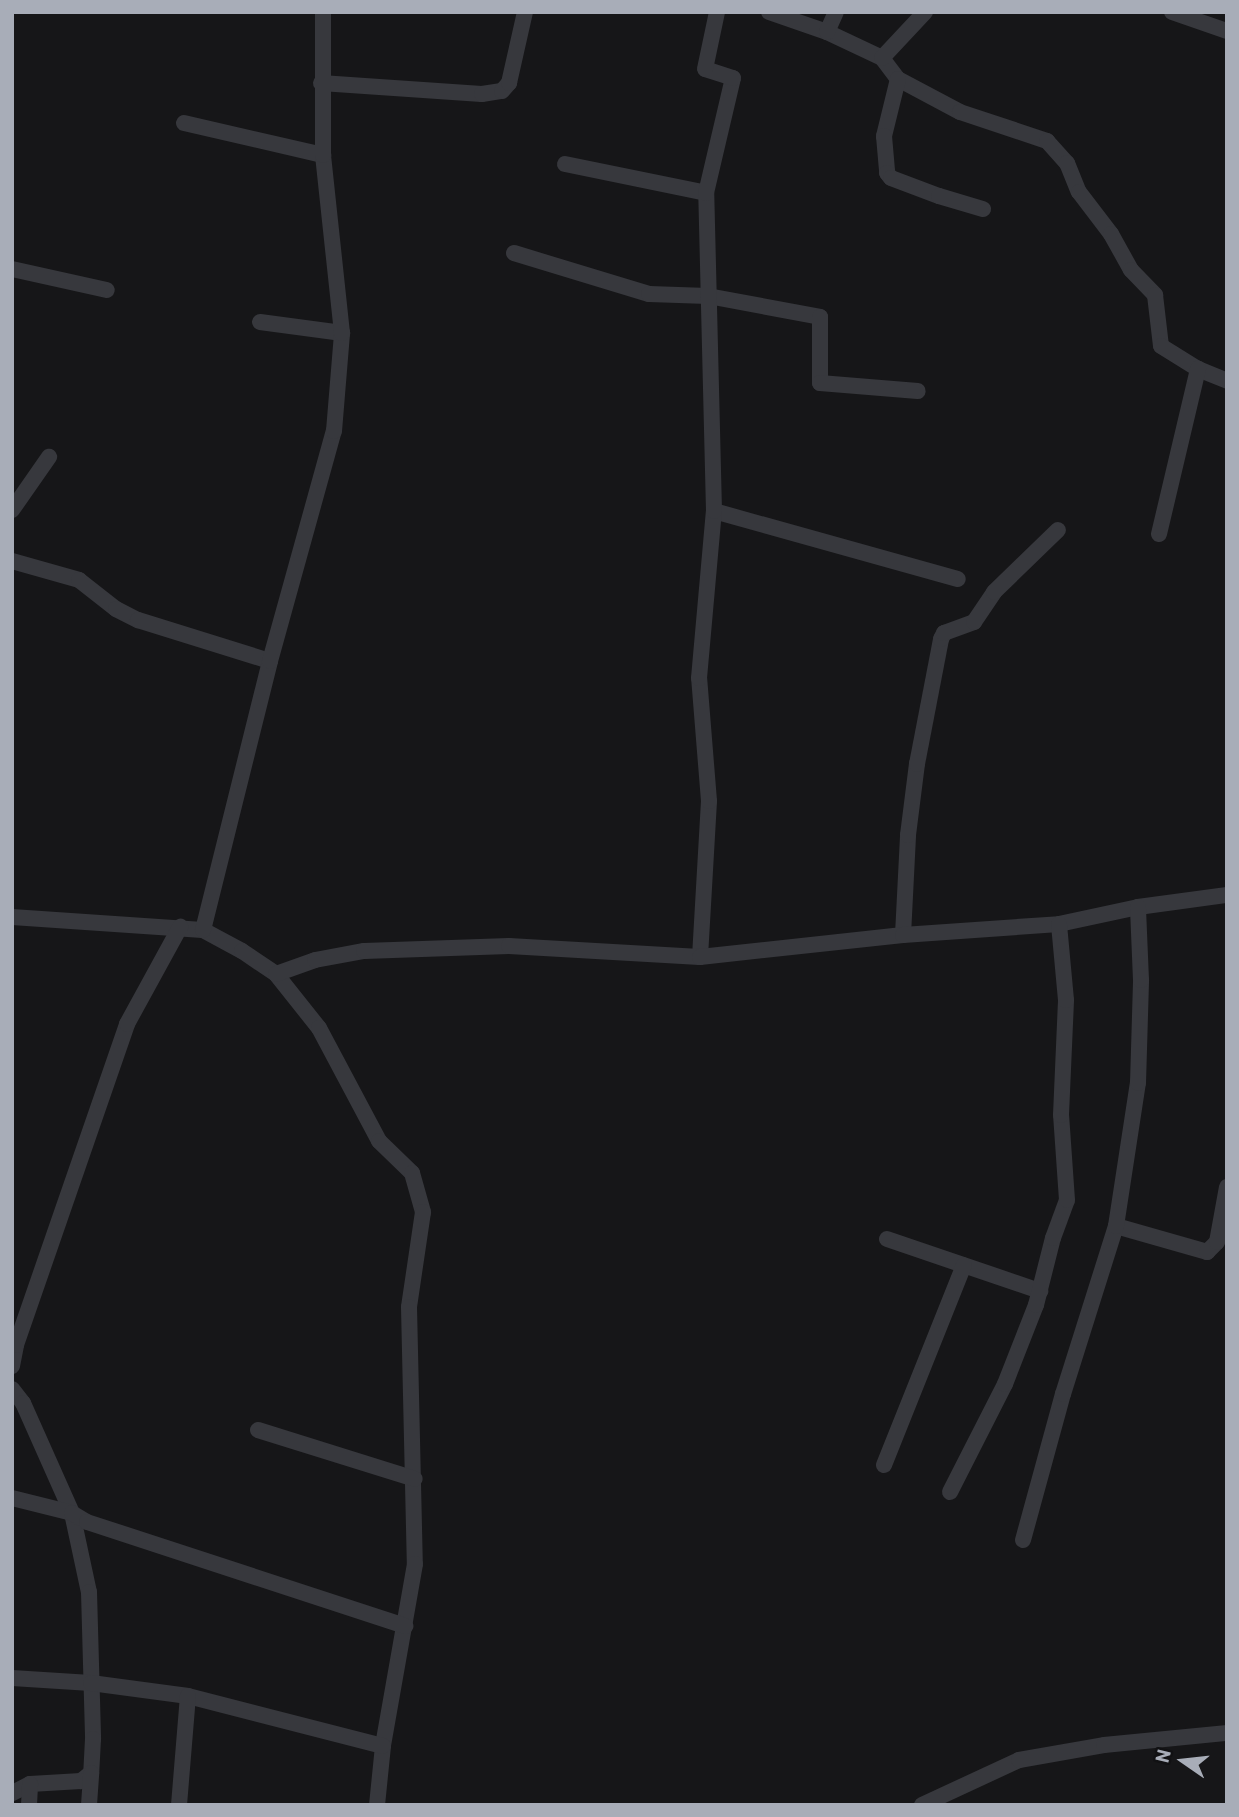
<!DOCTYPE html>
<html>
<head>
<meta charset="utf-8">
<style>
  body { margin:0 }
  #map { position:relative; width:1239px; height:1817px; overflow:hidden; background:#161618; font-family:Barlow,sans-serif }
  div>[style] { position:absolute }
  .minor>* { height:16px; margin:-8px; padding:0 8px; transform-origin:8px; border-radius:8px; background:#37383d }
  span { translate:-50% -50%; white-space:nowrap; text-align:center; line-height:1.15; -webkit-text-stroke:6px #111113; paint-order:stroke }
  .frame { position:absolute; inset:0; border:14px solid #a8adb8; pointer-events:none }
  .north { position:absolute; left:1148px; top:1726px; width:70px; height:70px; -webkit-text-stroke:5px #111113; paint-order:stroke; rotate:284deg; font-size:19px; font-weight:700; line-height:28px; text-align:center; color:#a8adb8 }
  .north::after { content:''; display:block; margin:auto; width:24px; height:32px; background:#a8adb8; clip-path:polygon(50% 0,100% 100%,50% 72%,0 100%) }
</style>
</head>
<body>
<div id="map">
  <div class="minor">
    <div style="left:769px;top:12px;width:61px;rotate:19deg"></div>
    <div style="left:827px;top:32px;width:61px;rotate:25.3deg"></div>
    <div style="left:882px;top:58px;width:26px;rotate:53deg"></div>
    <div style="left:898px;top:79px;width:70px;rotate:28deg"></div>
    <div style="left:960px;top:112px;width:92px;rotate:18.4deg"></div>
    <div style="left:1047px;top:141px;width:30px;rotate:48deg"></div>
    <div style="left:1067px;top:163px;width:31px;rotate:68deg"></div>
    <div style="left:1079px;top:192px;width:53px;rotate:52.7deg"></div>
    <div style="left:1111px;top:234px;width:41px;rotate:60.9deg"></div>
    <div style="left:1131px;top:270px;width:35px;rotate:46deg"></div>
    <div style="left:1155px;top:295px;width:51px;rotate:83.3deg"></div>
    <div style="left:1161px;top:346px;width:44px;rotate:31.9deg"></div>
    <div style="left:1198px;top:369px;width:31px;rotate:22deg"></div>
    <div style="left:1172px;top:12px;width:58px;rotate:19.1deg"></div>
    <div style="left:827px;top:32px;width:22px;rotate:-66deg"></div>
    <div style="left:882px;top:58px;width:63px;rotate:-46.9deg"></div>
    <div style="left:898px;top:79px;width:59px;rotate:103.8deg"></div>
    <div style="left:884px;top:136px;width:37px;rotate:85deg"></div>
    <div style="left:887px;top:173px;width:6px;rotate:51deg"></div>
    <div style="left:891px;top:178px;width:51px;rotate:20.6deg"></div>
    <div style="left:939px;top:196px;width:46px;rotate:16.5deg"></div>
    <div style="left:321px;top:83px;width:161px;rotate:3.9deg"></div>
    <div style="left:482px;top:94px;width:20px;rotate:-9deg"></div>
    <div style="left:502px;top:91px;width:11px;rotate:-49deg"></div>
    <div style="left:509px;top:83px;width:73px;rotate:-77.3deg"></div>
    <div style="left:184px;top:123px;width:143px;rotate:13deg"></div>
    <div style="left:565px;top:164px;width:144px;rotate:11.6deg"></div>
    <div style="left:514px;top:253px;width:141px;rotate:16.9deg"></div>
    <div style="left:649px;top:294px;width:59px;rotate:1.9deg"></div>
    <div style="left:708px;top:296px;width:114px;rotate:10.6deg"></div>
    <div style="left:820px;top:317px;width:66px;rotate:90deg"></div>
    <div style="left:820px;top:383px;width:98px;rotate:4.7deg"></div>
    <div style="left:12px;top:269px;width:97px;rotate:12.5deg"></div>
    <div style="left:260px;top:322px;width:83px;rotate:7.6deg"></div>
    <div style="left:12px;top:510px;width:65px;rotate:-55.1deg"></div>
    <div style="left:714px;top:511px;width:253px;rotate:15.6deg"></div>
    <div style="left:1159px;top:534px;width:170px;rotate:-76.7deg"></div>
    <div style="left:12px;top:561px;width:70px;rotate:15.8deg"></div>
    <div style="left:79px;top:580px;width:47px;rotate:38.1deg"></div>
    <div style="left:116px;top:609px;width:25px;rotate:27deg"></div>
    <div style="left:138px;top:620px;width:138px;rotate:17.3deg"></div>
    <div style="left:12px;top:917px;width:191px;rotate:3.9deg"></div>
    <div style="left:203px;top:930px;width:44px;rotate:28.3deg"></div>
    <div style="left:242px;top:951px;width:41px;rotate:34.1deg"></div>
    <div style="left:276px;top:974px;width:69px;rotate:51.5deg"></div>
    <div style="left:319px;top:1028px;width:128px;rotate:62deg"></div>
    <div style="left:379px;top:1141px;width:46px;rotate:44.1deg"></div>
    <div style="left:412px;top:1173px;width:41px;rotate:74.2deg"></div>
    <div style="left:423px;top:1212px;width:96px;rotate:98.4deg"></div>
    <div style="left:409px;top:1307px;width:257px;rotate:88.7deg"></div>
    <div style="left:415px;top:1564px;width:185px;rotate:100deg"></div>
    <div style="left:383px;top:1746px;width:59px;rotate:95.8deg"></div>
    <div style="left:203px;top:930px;width:277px;rotate:-76deg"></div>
    <div style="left:270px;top:661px;width:239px;rotate:-74.5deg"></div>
    <div style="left:334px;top:431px;width:98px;rotate:-85.3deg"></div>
    <div style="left:342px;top:333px;width:179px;rotate:-96.1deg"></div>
    <div style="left:323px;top:155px;width:143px;rotate:-90deg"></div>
    <div style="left:903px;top:935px;width:100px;rotate:-87.1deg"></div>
    <div style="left:908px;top:835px;width:72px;rotate:-82.8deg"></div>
    <div style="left:917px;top:764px;width:127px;rotate:-79.1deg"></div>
    <div style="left:941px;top:639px;width:7px;rotate:-63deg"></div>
    <div style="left:944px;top:633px;width:32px;rotate:-20deg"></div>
    <div style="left:974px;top:622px;width:36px;rotate:-56deg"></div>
    <div style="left:994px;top:592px;width:89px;rotate:-44.1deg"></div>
    <div style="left:700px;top:957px;width:156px;rotate:-86.7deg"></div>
    <div style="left:709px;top:801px;width:123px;rotate:-94.6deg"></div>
    <div style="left:699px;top:678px;width:168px;rotate:-84.9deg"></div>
    <div style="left:714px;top:511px;width:318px;rotate:-91.4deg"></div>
    <div style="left:706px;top:193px;width:118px;rotate:-76.8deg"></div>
    <div style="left:733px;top:78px;width:29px;rotate:-162deg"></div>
    <div style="left:705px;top:69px;width:58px;rotate:-78.1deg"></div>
    <div style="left:276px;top:974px;width:41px;rotate:-19.7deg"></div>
    <div style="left:315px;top:960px;width:50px;rotate:-10.4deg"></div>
    <div style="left:364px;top:951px;width:145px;rotate:-2deg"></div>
    <div style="left:509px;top:946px;width:191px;rotate:3.3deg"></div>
    <div style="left:700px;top:957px;width:204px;rotate:-6.2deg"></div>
    <div style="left:903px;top:935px;width:156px;rotate:-4deg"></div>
    <div style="left:1059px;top:924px;width:81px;rotate:-12.1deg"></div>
    <div style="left:1138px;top:907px;width:90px;rotate:-7.7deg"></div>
    <div style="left:1116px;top:1226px;width:95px;rotate:15.9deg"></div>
    <div style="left:1207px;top:1252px;width:14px;rotate:-45deg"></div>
    <div style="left:1217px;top:1242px;width:56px;rotate:-79.7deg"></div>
    <div style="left:887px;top:1239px;width:162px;rotate:18.8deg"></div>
    <div style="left:12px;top:1366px;width:21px;rotate:-79deg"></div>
    <div style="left:16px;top:1345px;width:340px;rotate:-70.9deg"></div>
    <div style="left:127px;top:1024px;width:111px;rotate:-61.3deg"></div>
    <div style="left:12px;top:1389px;width:18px;rotate:52deg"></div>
    <div style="left:23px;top:1403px;width:120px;rotate:66deg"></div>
    <div style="left:72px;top:1513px;width:81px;rotate:77.9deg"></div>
    <div style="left:89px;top:1592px;width:147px;rotate:88.4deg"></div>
    <div style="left:93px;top:1739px;width:34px;rotate:93deg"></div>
    <div style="left:91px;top:1773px;width:13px;rotate:141deg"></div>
    <div style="left:81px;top:1781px;width:51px;rotate:176.6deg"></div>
    <div style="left:30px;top:1784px;width:20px;rotate:153deg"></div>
    <div style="left:258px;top:1430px;width:164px;rotate:17.3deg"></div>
    <div style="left:884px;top:1465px;width:215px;rotate:-68.2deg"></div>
    <div style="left:950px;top:1492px;width:121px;rotate:-63deg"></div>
    <div style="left:1005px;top:1384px;width:85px;rotate:-68.6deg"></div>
    <div style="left:1036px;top:1305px;width:69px;rotate:-75.8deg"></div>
    <div style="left:1053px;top:1238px;width:40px;rotate:-69.8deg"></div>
    <div style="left:1067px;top:1200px;width:85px;rotate:-94deg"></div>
    <div style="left:1061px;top:1115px;width:115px;rotate:-87.5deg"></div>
    <div style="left:1066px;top:1000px;width:76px;rotate:-95.3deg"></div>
    <div style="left:12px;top:1498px;width:62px;rotate:14deg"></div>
    <div style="left:72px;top:1513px;width:17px;rotate:31deg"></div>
    <div style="left:87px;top:1522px;width:335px;rotate:18.1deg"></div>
    <div style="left:1023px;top:1540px;width:151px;rotate:-74.7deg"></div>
    <div style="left:1063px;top:1394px;width:176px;rotate:-72.5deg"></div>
    <div style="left:1116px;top:1226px;width:145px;rotate:-81.3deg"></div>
    <div style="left:1138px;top:1083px;width:103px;rotate:-88.3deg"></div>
    <div style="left:1141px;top:980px;width:73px;rotate:-92.4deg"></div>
    <div style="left:12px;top:1678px;width:79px;rotate:3.6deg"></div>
    <div style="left:91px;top:1683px;width:98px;rotate:7.6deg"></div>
    <div style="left:188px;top:1696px;width:201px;rotate:14.4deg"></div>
    <div style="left:29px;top:1805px;width:21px;rotate:-87deg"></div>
    <div style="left:89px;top:1805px;width:32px;rotate:-86deg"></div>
    <div style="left:179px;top:1805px;width:109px;rotate:-85.3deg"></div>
    <div style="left:922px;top:1805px;width:107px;rotate:-24.9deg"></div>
    <div style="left:1019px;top:1760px;width:86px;rotate:-10deg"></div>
    <div style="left:1104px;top:1745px;width:124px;rotate:-5.6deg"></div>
  </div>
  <div class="frame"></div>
  <div class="north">N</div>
</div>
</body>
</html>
